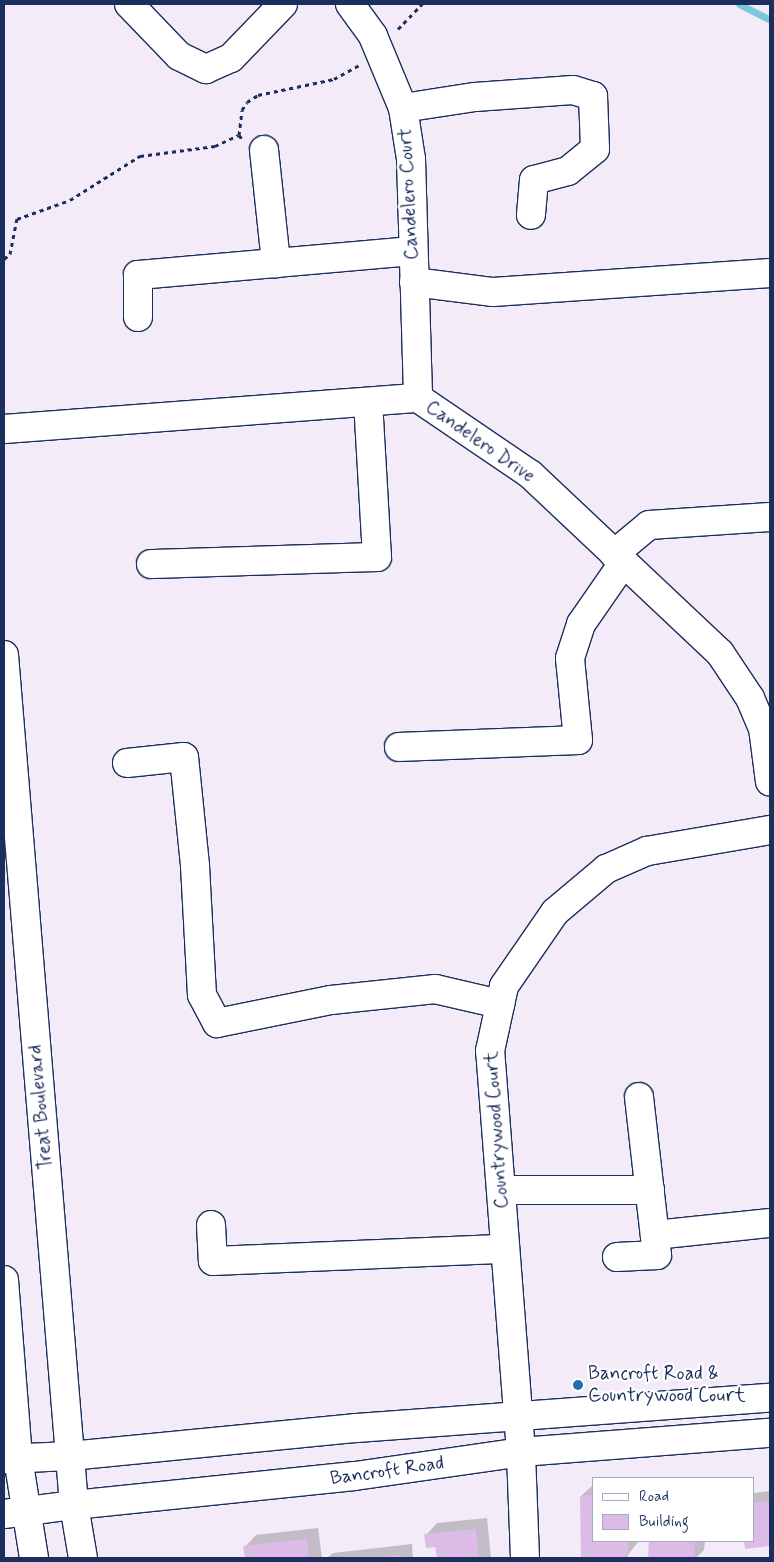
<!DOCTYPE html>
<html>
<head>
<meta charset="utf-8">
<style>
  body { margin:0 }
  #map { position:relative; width:774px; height:1562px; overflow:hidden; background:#f4ebf8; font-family:Mynerve,sans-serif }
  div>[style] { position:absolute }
  .shadow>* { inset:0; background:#0003 }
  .stream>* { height:7px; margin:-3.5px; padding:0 3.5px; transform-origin:3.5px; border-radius:3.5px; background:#7cc8db }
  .building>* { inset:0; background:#dcbbe7 }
  .path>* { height:3px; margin-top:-1.5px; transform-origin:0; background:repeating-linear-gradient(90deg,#1b2f5e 0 4px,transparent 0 8px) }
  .roads { filter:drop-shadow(1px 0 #1b2f5e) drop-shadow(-1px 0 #1b2f5e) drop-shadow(0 1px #1b2f5e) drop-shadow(0 -1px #1b2f5e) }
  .minor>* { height:28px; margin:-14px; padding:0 14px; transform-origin:14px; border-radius:14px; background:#fff }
  .major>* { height:28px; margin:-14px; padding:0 14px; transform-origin:14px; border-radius:14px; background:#fff }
  .dots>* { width:14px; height:14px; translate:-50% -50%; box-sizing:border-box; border:2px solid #fff; border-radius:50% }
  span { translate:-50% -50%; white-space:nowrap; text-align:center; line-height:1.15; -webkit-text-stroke:4.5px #fff; paint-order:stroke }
  .street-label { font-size:19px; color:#1b2f5e }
  .poi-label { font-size:19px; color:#1b2f5e }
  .left { translate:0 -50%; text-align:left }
  .frame { position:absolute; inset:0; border:5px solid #1b2f5e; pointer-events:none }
  .legend { position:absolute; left:592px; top:1477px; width:162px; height:65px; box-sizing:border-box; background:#fff; border:1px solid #a4acbf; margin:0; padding:6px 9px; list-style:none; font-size:15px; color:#1b2f5e }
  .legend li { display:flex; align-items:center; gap:10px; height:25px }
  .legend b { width:25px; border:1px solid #a4acbf }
</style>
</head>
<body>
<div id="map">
  <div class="shadow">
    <div style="clip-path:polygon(593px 1485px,593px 1541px,639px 1541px,627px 1556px,582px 1557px,581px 1496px)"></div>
    <div style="clip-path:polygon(770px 1491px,770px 1545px,746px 1548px,745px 1541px,753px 1541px,753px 1493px)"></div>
    <div style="clip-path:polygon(487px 1518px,491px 1558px,438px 1558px,437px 1546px,426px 1535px,437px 1523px)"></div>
    <div style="clip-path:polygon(318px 1528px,322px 1558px,246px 1558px,245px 1547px,256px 1535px)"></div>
    <div style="clip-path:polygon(650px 1541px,705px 1541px,704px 1550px,696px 1558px,649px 1557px)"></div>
    <div style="clip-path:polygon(412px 1544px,413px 1558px,327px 1558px,333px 1553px)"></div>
  </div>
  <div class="stream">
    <div style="left:739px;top:4px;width:35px;rotate:27deg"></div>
  </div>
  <div class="building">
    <div style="clip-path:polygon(593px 1495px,593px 1541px,628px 1541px,628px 1557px,581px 1558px,580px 1496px)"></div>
    <div style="clip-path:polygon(770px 1501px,770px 1546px,745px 1549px,744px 1541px,753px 1541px,753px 1503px)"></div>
    <div style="clip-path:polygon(476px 1529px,479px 1558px,437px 1558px,435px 1547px,426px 1548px,424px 1534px)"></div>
    <div style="clip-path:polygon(307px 1539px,309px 1558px,245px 1558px,243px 1546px)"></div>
    <div style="clip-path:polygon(649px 1541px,695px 1541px,694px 1558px,648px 1558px)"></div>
    <div style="clip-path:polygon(401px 1555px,401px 1558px,379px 1558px,379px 1557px)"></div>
  </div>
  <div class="path">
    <div style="left:398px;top:29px;width:35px;rotate:-46deg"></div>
    <div style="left:239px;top:135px;width:25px;rotate:-83deg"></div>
    <div style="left:242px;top:110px;width:9px;rotate:-58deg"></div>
    <div style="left:247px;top:102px;width:13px;rotate:-32deg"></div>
    <div style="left:258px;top:95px;width:78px;rotate:-11.9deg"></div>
    <div style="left:334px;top:79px;width:29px;rotate:-29deg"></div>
    <div style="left:4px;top:259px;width:8px;rotate:-40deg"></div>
    <div style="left:10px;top:254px;width:36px;rotate:-79deg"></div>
    <div style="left:17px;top:219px;width:56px;rotate:-19.7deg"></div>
    <div style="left:70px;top:200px;width:83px;rotate:-32.2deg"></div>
    <div style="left:140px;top:156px;width:76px;rotate:-7.6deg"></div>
    <div style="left:215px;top:146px;width:26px;rotate:-25deg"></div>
    <div style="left:239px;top:135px;width:5px;rotate:53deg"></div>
  </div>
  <div class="roads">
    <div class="minor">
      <div style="left:129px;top:4px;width:72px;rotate:46.1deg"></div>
      <div style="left:179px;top:56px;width:30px;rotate:26deg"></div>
      <div style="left:206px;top:69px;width:27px;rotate:-24deg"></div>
      <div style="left:231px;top:58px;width:75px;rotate:-46.1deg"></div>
      <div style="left:350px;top:4px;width:39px;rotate:54deg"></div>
      <div style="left:373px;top:36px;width:78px;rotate:67.4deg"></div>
      <div style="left:403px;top:108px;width:52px;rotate:81.1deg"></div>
      <div style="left:411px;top:159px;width:239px;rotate:88.3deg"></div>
      <div style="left:403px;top:108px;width:73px;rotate:-8.7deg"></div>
      <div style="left:475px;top:97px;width:98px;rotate:-4.1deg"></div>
      <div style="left:573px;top:90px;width:21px;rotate:17deg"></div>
      <div style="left:593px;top:96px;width:53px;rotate:87.8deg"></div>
      <div style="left:595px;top:149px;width:35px;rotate:141deg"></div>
      <div style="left:568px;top:171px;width:35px;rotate:165deg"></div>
      <div style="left:534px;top:180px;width:35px;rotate:95deg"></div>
      <div style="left:264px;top:150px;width:114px;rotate:83.9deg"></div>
      <div style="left:414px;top:282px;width:80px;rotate:7.2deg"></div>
      <div style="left:493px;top:292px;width:278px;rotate:-3.9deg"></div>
      <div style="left:138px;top:317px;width:42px;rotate:-90deg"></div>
      <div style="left:138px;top:275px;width:276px;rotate:-5deg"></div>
      <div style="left:4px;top:429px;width:415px;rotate:-4.3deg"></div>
      <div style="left:418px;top:398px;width:135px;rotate:34.2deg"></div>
      <div style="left:530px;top:474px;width:261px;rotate:43.3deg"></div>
      <div style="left:720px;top:653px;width:54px;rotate:56.3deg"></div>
      <div style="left:750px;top:698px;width:33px;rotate:67deg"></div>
      <div style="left:763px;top:728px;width:54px;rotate:82.6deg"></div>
      <div style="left:614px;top:554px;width:45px;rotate:-39.6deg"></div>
      <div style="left:649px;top:525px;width:121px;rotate:-3.8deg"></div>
      <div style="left:151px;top:564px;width:226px;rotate:-1.8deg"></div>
      <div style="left:377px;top:557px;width:155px;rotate:-93.3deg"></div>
      <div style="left:399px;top:747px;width:179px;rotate:-2.2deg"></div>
      <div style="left:578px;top:740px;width:82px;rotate:-95.6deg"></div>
      <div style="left:570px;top:658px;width:36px;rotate:-72deg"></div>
      <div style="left:581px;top:624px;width:75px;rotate:-55.3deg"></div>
      <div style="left:127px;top:763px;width:57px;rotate:-6deg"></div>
      <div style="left:184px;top:757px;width:110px;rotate:84.2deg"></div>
      <div style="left:195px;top:866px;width:129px;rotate:86.9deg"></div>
      <div style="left:202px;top:995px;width:32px;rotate:62deg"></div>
      <div style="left:217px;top:1023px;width:116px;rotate:-11.4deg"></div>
      <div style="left:331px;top:1000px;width:105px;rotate:-6deg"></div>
      <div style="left:435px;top:989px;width:67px;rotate:13deg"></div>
      <div style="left:501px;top:1190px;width:149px"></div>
      <div style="left:211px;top:1225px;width:36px;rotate:87deg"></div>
      <div style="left:213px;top:1261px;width:292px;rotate:-2.4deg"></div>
      <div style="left:655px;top:1235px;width:116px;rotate:-6deg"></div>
      <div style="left:617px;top:1257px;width:40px;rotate:-2.9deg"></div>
      <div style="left:657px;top:1255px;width:159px;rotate:-96.5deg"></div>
      <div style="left:70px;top:1456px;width:288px;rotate:-5.6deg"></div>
      <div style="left:357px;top:1428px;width:414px;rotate:-4.2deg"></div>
      <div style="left:74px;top:1505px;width:282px;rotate:-5.9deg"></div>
      <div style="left:355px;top:1476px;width:168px;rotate:-8.2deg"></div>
      <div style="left:521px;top:1452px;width:250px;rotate:-4.4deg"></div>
      <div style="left:525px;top:1558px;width:106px;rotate:-92.2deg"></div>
      <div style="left:521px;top:1452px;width:402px;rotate:-94.4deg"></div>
      <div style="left:490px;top:1051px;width:66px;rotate:-77.8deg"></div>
      <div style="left:504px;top:986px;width:90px;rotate:-55.4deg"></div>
      <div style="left:555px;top:912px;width:67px;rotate:-40.1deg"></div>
      <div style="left:606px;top:869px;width:45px;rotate:-23.7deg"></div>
      <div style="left:647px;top:851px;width:125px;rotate:-9.7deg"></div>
    </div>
    <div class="major">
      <div style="left:4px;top:655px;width:853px;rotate:85.29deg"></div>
      <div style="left:74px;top:1505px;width:54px;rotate:80.4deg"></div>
      <div style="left:4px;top:1280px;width:179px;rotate:85.5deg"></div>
      <div style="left:18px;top:1458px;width:101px;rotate:80.9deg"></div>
      <div style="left:4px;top:1459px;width:66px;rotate:-2.6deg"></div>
      <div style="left:4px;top:1514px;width:71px;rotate:-7.3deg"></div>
    </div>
  </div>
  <div class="dots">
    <div style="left:578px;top:1385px;background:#1f6fb2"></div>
  </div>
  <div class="street-label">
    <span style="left:409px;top:194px;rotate:-93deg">Candelero Court</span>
    <span style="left:480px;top:442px;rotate:35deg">Candelero Drive</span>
    <span style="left:41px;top:1107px;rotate:-95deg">Treat Boulevard</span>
    <span style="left:497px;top:1130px;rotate:-94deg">Countrywood Court</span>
    <span style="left:387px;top:1471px;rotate:-8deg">Bancroft Road</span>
  </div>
  <div class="poi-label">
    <span class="left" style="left:588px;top:1385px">Bancroft Road &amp;<br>Countrywood Court</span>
  </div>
  <div class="frame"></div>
  <ul class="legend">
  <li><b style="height:6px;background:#fff"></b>Road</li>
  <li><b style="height:14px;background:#dcbbe7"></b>Building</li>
  </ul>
</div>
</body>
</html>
